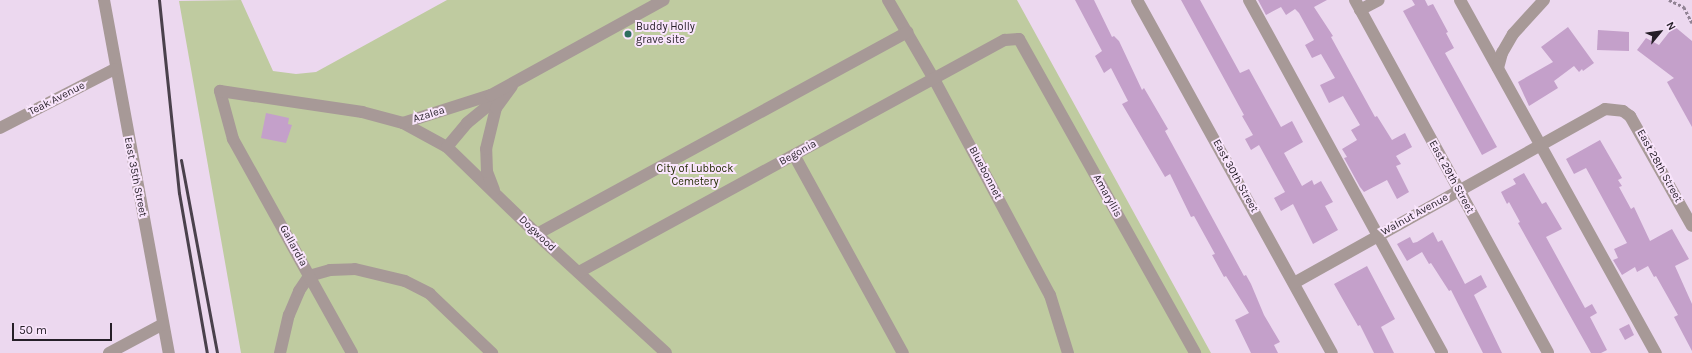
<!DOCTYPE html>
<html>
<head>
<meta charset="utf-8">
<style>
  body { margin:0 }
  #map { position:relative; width:1692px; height:353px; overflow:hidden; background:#ecd8ef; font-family:Karla,sans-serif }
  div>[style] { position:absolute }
  .green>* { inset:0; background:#bfcba0 }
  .building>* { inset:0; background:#c4a0ca }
  .path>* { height:2.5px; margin-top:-1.25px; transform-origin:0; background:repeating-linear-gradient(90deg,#918394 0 3px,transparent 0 5px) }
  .minor>* { height:12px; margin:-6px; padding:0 6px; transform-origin:6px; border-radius:6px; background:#a79997 }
  .rail>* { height:3px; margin:-1.5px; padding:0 1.5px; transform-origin:1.5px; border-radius:1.5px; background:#4a414c }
  .dots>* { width:11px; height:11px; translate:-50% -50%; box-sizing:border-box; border:2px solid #f9e5fc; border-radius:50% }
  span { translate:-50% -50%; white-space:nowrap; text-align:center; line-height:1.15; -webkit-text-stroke:4px #f9e5fc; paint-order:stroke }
  .poi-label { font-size:11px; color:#261f28 }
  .left { translate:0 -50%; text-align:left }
  .street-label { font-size:11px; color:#261f28 }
  .park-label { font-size:11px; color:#252e05 }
  .north { position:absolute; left:1640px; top:12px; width:40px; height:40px; -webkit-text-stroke:3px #f9e5fc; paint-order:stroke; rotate:61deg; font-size:11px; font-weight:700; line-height:16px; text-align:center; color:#261f28 }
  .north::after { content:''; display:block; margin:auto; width:14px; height:18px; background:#261f28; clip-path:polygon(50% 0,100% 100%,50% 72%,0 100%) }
  .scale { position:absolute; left:12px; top:323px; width:100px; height:18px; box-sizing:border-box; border:2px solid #261f28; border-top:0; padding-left:5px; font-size:12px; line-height:14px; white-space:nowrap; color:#261f28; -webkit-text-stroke:3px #f9e5fc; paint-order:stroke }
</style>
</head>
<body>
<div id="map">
  <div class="green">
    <div style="clip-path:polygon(241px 0,273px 71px,296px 74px,316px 72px,447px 0,1017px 0,1211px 353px,241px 353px,179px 1px)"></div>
  </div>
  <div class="building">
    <div style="clip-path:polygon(1075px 0,1094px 0,1112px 37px,1114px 36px,1119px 41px,1142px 90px,1144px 88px,1168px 129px,1165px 131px,1244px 276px,1246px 275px,1251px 284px,1264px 315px,1280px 342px,1274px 345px,1278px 353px,1251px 353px,1235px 320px,1249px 313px,1226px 276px,1224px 277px,1212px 255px,1215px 254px,1194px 216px,1191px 217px,1170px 174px,1165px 177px,1122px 104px,1128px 101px,1111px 68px,1104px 73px,1095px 56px,1102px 51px)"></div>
    <div style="clip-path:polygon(1181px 0,1200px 0,1240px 73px,1249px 69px,1281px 127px,1292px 121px,1303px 142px,1284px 153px,1302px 186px,1312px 180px,1314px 185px,1321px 181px,1333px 202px,1325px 206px,1338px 230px,1313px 244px,1293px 204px,1281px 211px,1274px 198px,1285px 192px,1259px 145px,1251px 150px,1245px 139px,1253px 135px,1242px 116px,1244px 115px)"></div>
    <div style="clip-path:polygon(1258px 0,1327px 0,1314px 7px,1333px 36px,1331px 37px,1375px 117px,1377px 116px,1392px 140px,1405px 133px,1412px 147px,1396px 156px,1401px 164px,1396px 166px,1409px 192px,1397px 199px,1387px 180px,1364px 192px,1360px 187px,1344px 158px,1347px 157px,1342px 149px,1357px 140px,1351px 130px,1360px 125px,1343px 96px,1329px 103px,1320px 85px,1335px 78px,1321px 54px,1312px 58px,1305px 45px,1314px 40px,1299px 13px,1295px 9px,1286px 15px,1281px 7px,1266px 15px)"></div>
    <div style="clip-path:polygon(1412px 0,1425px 0,1428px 6px,1433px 4px,1448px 32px,1446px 33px,1454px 48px,1445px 53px,1497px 147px,1482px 155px,1403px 11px,1415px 5px)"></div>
    <div style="clip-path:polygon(1674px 26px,1692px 41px,1692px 127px,1667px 82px,1674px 78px,1637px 50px,1646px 38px,1659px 45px)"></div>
    <div style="clip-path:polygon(1568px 27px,1594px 63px,1583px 71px,1582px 69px,1579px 72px,1574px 66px,1554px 81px,1558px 88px,1529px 106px,1518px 82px,1553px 62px,1541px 47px)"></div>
    <div style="clip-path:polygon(1598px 30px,1629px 32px,1629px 51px,1597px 50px)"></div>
    <div style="clip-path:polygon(266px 113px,289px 118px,288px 124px,292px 125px,286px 143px,261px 138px)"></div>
    <div style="clip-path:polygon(1600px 140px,1622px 178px,1618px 180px,1622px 186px,1619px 187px,1631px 209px,1634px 207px,1650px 241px,1672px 229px,1689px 259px,1675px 266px,1692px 304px,1692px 351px,1674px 317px,1678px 315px,1656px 276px,1654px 277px,1648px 266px,1637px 272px,1635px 267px,1622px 275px,1613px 260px,1618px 258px,1614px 249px,1627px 243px,1586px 168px,1574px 174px,1566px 159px)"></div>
    <div style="clip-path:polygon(1524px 173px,1542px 204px,1546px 202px,1562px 229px,1546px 237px,1585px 308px,1592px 304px,1597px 313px,1590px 317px,1607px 350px,1601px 353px,1591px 353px,1518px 223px,1520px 222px,1509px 202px,1507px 204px,1501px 192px,1516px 184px,1513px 179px)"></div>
    <div style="clip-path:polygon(1433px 232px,1438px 242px,1442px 240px,1465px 284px,1481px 275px,1487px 287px,1474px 295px,1502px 353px,1483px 353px,1451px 290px,1449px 291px,1431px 263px,1429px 264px,1422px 252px,1407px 261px,1397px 244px,1410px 237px,1413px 243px,1417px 242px)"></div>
    <div style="clip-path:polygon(1367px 266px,1395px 319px,1381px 327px,1394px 353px,1374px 353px,1360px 325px,1358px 326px,1334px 284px)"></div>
    <div style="clip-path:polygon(1629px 324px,1634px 335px,1625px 340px,1619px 329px)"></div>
  </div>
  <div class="path">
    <div style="left:1669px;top:0;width:17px;rotate:25deg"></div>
    <div style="left:1684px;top:7px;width:18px;rotate:63deg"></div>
  </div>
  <div class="minor">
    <div style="left:104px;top:0;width:359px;rotate:79.6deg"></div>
    <div style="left:888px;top:0;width:91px;rotate:59.8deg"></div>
    <div style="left:934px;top:79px;width:245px;rotate:61.8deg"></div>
    <div style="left:1050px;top:295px;width:61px;rotate:72.8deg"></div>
    <div style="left:1137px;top:0;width:403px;rotate:61.1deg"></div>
    <div style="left:1249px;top:0;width:402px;rotate:61.3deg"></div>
    <div style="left:1355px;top:0;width:402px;rotate:61.3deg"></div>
    <div style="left:1460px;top:0;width:404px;rotate:61deg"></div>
    <div style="left:1360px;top:10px;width:21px;rotate:-28deg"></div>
    <div style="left:1498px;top:68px;width:16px;rotate:-75deg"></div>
    <div style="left:1502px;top:53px;width:22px;rotate:-60deg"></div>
    <div style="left:1513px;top:34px;width:46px;rotate:-47.6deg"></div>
    <div style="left:403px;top:123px;width:50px;rotate:28.6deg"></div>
    <div style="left:447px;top:147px;width:136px;rotate:44.1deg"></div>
    <div style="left:545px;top:242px;width:164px;rotate:42.5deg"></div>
    <div style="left:0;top:128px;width:129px;rotate:-27.2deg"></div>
    <div style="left:447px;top:147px;width:31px;rotate:-50deg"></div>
    <div style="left:467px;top:123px;width:44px;rotate:-39.5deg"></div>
    <div style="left:794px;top:155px;width:226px;rotate:61.2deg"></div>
    <div style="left:494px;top:190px;width:19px;rotate:-111deg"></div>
    <div style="left:487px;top:172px;width:23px;rotate:-92deg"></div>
    <div style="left:486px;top:149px;width:42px;rotate:-76.3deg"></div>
    <div style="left:496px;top:108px;width:27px;rotate:-54deg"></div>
    <div style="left:537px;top:234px;width:422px;rotate:-28.6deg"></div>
    <div style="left:579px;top:272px;width:485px;rotate:-28.6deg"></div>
    <div style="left:1005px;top:40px;width:14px;rotate:-4deg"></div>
    <div style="left:1019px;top:39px;width:360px;rotate:60.7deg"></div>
    <div style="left:1294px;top:283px;width:356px;rotate:-29.2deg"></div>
    <div style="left:1605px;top:109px;width:18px;rotate:6deg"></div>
    <div style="left:1623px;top:111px;width:9px;rotate:36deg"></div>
    <div style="left:1630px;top:116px;width:126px;rotate:60.6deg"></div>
    <div style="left:109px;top:353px;width:61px;rotate:-28.2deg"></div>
    <div style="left:280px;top:353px;width:39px;rotate:-77deg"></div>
    <div style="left:289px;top:315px;width:26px;rotate:-67deg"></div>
    <div style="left:299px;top:291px;width:18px;rotate:-56deg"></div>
    <div style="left:309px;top:276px;width:22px;rotate:-16deg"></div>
    <div style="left:330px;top:270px;width:25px;rotate:-2deg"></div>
    <div style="left:355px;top:269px;width:51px;rotate:13.5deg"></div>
    <div style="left:405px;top:281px;width:28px;rotate:27deg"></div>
    <div style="left:430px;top:294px;width:86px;rotate:43.6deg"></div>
    <div style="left:352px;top:353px;width:245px;rotate:-119.1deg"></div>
    <div style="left:233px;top:139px;width:50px;rotate:-105.2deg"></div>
    <div style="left:220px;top:91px;width:144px;rotate:8.4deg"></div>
    <div style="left:362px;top:112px;width:42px;rotate:15deg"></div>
    <div style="left:403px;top:123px;width:92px;rotate:-17.7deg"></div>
    <div style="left:491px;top:95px;width:197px;rotate:-28.8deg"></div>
  </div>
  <div class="rail">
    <div style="left:159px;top:0;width:194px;rotate:84.1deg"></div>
    <div style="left:179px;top:193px;width:162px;rotate:80.1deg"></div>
    <div style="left:181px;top:160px;width:196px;rotate:79.4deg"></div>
  </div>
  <div class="dots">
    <div style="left:628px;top:34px;background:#2e6f5e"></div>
  </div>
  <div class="poi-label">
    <span class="left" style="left:636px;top:34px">Buddy Holly<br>grave site</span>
  </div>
  <div class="street-label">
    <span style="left:57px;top:99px;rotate:-27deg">Teak Avenue</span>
    <span style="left:429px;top:115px;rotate:-17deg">Azalea</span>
    <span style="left:798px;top:153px;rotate:-29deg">Begonia</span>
    <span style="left:1659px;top:166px;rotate:61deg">East 28th Street</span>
    <span style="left:985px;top:173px;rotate:62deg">Bluebonnet</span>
    <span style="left:1235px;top:176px;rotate:61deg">East 30th Street</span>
    <span style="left:135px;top:177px;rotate:79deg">East 35th Street</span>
    <span style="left:1451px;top:177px;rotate:61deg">East 29th Street</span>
    <span style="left:1107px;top:196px;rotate:61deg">Amaryllis</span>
    <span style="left:1415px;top:215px;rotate:-29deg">Walnut Avenue</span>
    <span style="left:537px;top:234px;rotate:44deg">Dogwood</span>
    <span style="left:293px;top:246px;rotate:61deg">Gallardia</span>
  </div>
  <div class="park-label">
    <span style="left:695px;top:176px">City of Lubbock<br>Cemetery</span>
  </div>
  <div class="north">N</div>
  <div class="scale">50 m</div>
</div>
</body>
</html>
